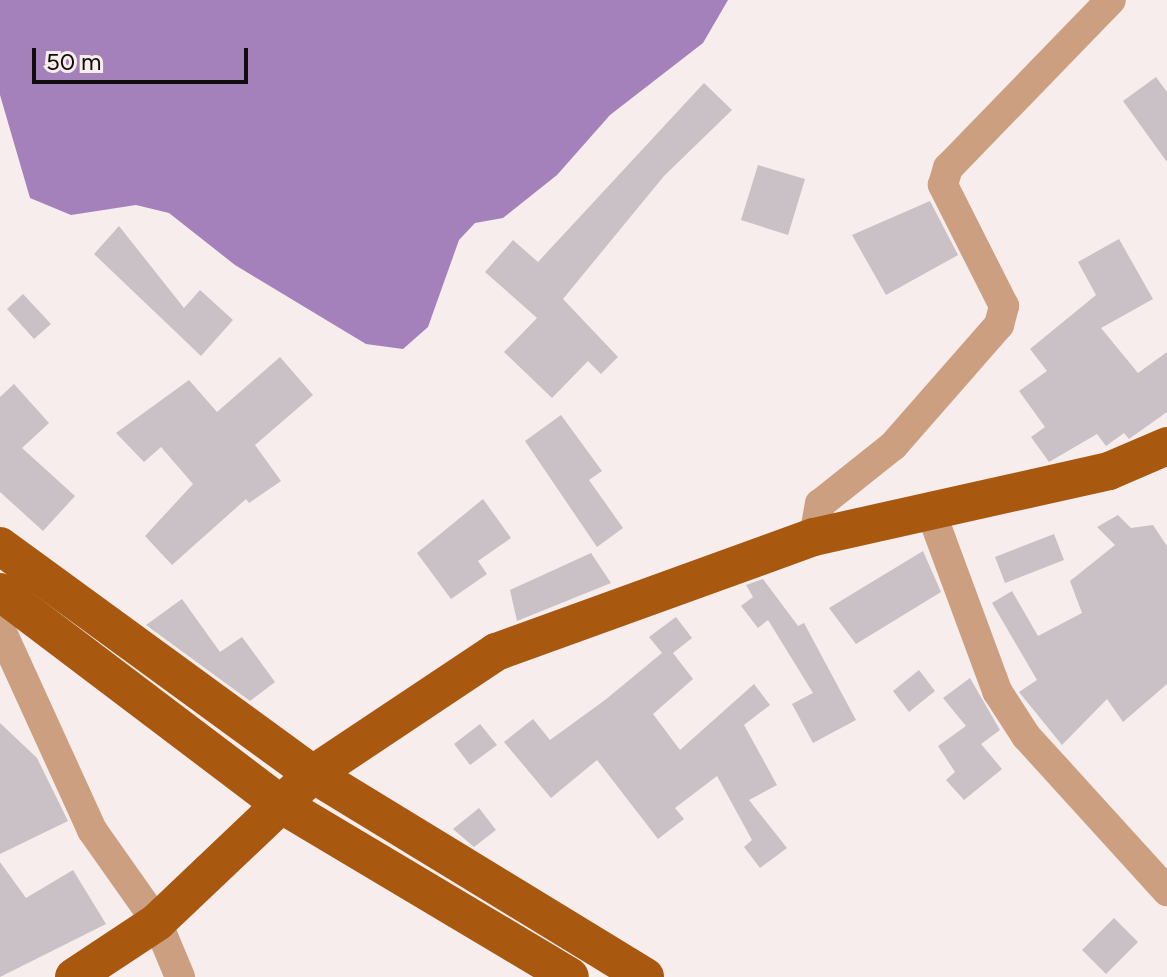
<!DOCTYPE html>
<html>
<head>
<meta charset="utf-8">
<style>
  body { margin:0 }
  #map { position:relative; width:1167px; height:977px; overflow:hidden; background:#f6edec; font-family:Figtree,sans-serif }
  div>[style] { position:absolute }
  .water>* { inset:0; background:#a481bb }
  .building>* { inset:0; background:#c9c1c5 }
  .minor>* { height:30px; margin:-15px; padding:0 15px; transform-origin:15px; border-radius:15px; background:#cd9f81 }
  .major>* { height:38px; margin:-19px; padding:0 19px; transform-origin:19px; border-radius:19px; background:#a95810 }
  span { translate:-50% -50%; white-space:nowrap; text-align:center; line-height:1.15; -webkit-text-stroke:6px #f6edec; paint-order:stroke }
  .scale { position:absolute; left:32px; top:48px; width:216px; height:36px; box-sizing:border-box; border:4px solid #100d0d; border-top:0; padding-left:10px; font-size:24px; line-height:28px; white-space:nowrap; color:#100d0d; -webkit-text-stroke:6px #f6edec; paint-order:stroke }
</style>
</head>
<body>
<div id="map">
  <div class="water">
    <div style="clip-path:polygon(0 0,728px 0,703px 43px,610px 115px,557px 175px,503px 218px,475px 223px,459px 240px,428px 327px,403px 349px,366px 344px,235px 265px,169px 213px,136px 205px,71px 215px,30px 198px,0 95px)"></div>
  </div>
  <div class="building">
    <div style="clip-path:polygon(1156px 77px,1167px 92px,1167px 162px,1123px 101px)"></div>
    <div style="clip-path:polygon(704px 83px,732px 110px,664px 176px,563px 299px,618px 357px,601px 374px,588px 361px,552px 398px,504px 352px,537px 318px,485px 272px,513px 240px,538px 262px)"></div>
    <div style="clip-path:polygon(758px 165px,805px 179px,788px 235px,741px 220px)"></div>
    <div style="clip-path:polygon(930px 201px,958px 255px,886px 295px,852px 235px)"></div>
    <div style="clip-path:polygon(119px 226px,184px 308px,200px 290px,233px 320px,201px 356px,94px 254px)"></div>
    <div style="clip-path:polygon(1119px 239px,1153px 299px,1101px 328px,1138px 373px,1167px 352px,1167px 412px,1129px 439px,1124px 433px,1106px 446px,1097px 434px,1049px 462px,1031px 437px,1045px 427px,1019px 391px,1047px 371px,1030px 349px,1096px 295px,1078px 262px)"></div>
    <div style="clip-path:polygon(23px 294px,51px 324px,34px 339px,7px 309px)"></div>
    <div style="clip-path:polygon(280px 357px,313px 395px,255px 445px,281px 481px,249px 503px,246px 499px,172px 565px,145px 536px,193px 484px,161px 447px,144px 462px,116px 433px,189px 380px,217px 412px)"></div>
    <div style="clip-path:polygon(14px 384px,49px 423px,22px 448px,75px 496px,43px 531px,0 492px,0 397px)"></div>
    <div style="clip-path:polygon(561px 415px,602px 471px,589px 480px,623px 528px,597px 547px,525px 441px)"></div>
    <div style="clip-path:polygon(483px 499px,511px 538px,478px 561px,487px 574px,451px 599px,417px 553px)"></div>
    <div style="clip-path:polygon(1118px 515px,1131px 528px,1153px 525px,1167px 546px,1167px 684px,1123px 722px,1107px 699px,1062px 745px,1019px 692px,1037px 680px,992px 603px,1012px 591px,1038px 636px,1082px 613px,1070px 581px,1115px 545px,1097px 527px)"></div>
    <div style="clip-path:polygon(1054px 534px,1064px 560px,1005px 583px,995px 557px)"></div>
    <div style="clip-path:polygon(923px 551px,941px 592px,856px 644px,829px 608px)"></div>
    <div style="clip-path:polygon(591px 553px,611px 583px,517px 621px,510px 590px)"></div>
    <div style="clip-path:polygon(763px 579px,798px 626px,804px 623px,856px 720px,813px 743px,792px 704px,813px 693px,768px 620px,758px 628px,741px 606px,753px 597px,746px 585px)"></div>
    <div style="clip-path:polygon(182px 599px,220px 652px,242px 637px,275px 682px,250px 701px,146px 625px)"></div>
    <div style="clip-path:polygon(676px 617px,692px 638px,673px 653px,693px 679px,653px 714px,680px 750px,754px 684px,770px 705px,744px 725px,777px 785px,749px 800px,787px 848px,760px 868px,744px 847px,752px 840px,717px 776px,675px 808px,684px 819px,658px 839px,597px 760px,551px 798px,504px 742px,533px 719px,550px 740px,605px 700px,662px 653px,649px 637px)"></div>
    <div style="clip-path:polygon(919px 670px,935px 691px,909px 712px,893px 691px)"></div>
    <div style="clip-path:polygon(970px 678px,1000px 730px,981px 744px,1002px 769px,964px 800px,946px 780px,955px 772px,938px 746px,966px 726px,943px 698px)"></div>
    <div style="clip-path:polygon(0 723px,37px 758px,68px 821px,0 854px)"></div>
    <div style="clip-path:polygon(480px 724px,497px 745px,470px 765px,454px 744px)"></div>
    <div style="clip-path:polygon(479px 808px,496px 830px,474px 847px,453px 829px)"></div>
    <div style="clip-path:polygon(0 862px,26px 898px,73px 870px,106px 924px,0 977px)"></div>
    <div style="clip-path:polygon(1114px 918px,1138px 942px,1106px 974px,1082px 950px)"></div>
  </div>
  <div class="minor">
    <div style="left:932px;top:515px;width:188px;rotate:69.7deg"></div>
    <div style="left:997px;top:691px;width:54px;rotate:57.2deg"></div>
    <div style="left:1026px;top:736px;width:210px;rotate:47.7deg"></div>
    <div style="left:814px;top:537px;width:34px;rotate:-80deg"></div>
    <div style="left:820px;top:504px;width:93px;rotate:-38.5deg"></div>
    <div style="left:893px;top:446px;width:161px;rotate:-48.8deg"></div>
    <div style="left:999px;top:325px;width:20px;rotate:-75deg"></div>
    <div style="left:1004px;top:306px;width:136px;rotate:-116.8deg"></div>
    <div style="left:943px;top:185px;width:18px;rotate:-74deg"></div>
    <div style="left:948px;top:168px;width:234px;rotate:-45.9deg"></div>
    <div style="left:0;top:628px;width:222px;rotate:65.5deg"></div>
    <div style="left:92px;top:830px;width:113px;rotate:54.8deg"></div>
    <div style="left:157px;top:922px;width:60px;rotate:67.3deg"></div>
  </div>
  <div class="major">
    <div style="left:0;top:546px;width:387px;rotate:36.1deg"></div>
    <div style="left:313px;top:774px;width:389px;rotate:31.4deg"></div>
    <div style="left:0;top:592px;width:353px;rotate:37.1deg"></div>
    <div style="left:282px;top:805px;width:335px;rotate:30.8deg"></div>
    <div style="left:74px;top:977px;width:100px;rotate:-33.5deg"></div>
    <div style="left:157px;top:922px;width:215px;rotate:-43.5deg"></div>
    <div style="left:313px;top:774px;width:220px;rotate:-33.7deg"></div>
    <div style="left:496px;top:652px;width:338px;rotate:-19.9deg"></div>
    <div style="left:814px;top:537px;width:302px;rotate:-12.6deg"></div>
    <div style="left:1109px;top:471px;width:63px;rotate:-23.3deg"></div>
  </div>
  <div class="scale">50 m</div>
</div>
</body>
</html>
